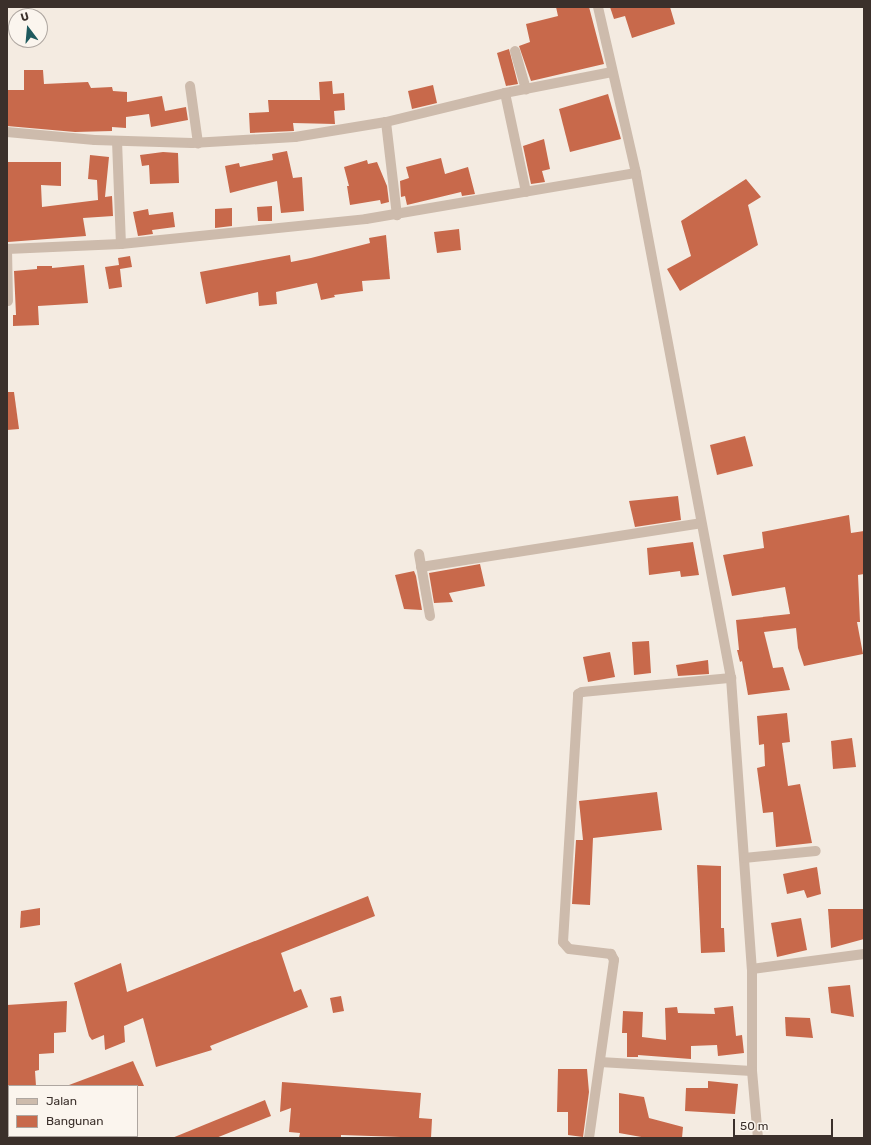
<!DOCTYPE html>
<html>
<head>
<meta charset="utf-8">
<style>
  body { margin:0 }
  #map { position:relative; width:871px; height:1145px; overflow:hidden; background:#f4ebe1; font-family:Rubik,sans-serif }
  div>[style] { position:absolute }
  .building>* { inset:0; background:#c8694b }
  .minor>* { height:10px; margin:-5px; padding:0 5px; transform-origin:5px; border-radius:5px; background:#cdbbac }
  span { translate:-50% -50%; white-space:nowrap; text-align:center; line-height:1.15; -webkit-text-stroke:3px #fbf5ee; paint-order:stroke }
  .frame { position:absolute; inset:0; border:8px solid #3b302b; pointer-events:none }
  .legend { position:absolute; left:8px; top:1085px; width:130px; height:52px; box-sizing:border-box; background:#fbf5ee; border:1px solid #aea6a0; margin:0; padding:5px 7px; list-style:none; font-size:12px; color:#3b302b }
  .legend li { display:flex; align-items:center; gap:8px; height:20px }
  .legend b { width:20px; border:1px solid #aea6a0 }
  .north { position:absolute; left:8px; top:8px; width:40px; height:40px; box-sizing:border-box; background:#fbf5ee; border:1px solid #aea6a0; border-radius:50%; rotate:344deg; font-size:11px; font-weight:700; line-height:16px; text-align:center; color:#3b302b }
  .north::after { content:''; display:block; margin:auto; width:14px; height:18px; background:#1f5a5e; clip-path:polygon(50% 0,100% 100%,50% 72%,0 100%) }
  .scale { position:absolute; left:733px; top:1119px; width:100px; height:18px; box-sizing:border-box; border:2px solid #3b302b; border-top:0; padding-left:5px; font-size:12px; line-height:14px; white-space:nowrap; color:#3b302b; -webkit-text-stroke:3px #fbf5ee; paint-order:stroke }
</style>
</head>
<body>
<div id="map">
  <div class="building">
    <div style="clip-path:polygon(556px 7px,589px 7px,604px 64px,531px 81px,519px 46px,530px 42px,526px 24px,558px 16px)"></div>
    <div style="clip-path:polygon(610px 7px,670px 7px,675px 24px,632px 38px,625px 16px,614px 19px)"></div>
    <div style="clip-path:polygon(509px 49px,518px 84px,506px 86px,497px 53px)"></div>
    <div style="clip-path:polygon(24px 70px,43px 70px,44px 84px,88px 82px,91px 88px,112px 87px,113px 91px,127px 92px,127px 102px,162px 96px,165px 111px,186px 107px,188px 120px,151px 127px,149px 114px,126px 117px,126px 128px,112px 127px,112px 131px,75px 132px,7px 126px,7px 90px,24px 90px)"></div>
    <div style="clip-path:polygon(332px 81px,333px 94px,344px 93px,345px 110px,334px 111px,335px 124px,293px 123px,294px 131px,250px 133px,249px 113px,269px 112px,268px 100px,320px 100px,319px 82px)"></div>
    <div style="clip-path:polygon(433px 85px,437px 103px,412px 109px,408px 91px)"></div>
    <div style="clip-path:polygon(608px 94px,621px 139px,570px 152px,559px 109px)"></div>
    <div style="clip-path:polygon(544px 139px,550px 169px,542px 171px,545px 182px,531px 184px,523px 146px)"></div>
    <div style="clip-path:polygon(287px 151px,293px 178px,302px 177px,304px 211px,281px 213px,277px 181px,230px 193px,225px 166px,239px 163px,240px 167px,273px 160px,272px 154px)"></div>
    <div style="clip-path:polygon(163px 152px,178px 153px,179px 183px,150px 184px,149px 165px,142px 166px,140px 155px)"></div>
    <div style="clip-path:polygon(90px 155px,109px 157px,105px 197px,112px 196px,113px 216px,83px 218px,86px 236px,8px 242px,7px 162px,61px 162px,61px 186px,41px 185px,42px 207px,98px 200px,97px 180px,88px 179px)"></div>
    <div style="clip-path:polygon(441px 158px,445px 174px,468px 167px,475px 194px,462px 196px,461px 192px,407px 205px,405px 196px,401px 197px,400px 181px,409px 178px,406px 167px)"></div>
    <div style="clip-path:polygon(367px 160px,368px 164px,377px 162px,387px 186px,389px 202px,381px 204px,380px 200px,350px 205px,347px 186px,349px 186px,344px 167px)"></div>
    <div style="clip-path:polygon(746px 179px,761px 197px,748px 205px,758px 245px,680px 291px,667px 269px,691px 256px,681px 221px)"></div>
    <div style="clip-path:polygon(272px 206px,272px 221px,258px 221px,257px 207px)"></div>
    <div style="clip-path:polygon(232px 208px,232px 226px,215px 228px,215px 209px)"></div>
    <div style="clip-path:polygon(148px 209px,149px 215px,173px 212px,175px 227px,152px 230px,153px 234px,138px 236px,133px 212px)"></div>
    <div style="clip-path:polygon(459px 229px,461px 250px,437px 253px,434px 232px)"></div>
    <div style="clip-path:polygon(386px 235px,390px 279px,362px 281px,363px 291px,334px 295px,335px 297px,321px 300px,317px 283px,276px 292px,277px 304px,259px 306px,258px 292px,206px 304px,200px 272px,290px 255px,291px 262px,311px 258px,370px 243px,369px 238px)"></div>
    <div style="clip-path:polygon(130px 256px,132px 267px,120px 269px,122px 287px,109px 289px,105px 267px,119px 265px,118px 258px)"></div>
    <div style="clip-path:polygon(84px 265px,88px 303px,38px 306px,39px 325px,13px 326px,13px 315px,16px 315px,14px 271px,37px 269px,37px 266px,52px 266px,52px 268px)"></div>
    <div style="clip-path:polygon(7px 392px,14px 392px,19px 429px,7px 430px)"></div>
    <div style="clip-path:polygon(745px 436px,753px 466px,717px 475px,710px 445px)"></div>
    <div style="clip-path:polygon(678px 496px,681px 520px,635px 527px,629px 501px)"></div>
    <div style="clip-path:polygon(849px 515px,851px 533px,864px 531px,864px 574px,858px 575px,860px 622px,857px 622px,863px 654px,804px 666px,798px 648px,796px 628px,764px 632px,773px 668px,783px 667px,790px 690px,748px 695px,742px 661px,740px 662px,737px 650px,739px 650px,736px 620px,790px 614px,785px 587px,732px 596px,723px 555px,764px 548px,762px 532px)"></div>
    <div style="clip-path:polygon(693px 542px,699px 575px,681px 577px,680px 571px,649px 575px,647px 548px)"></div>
    <div style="clip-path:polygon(480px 564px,485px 586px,449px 593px,453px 602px,434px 603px,429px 573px)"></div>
    <div style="clip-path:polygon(414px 571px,416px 576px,422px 610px,404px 609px,395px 575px)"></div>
    <div style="clip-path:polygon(649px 641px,651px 673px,634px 675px,632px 642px)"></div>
    <div style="clip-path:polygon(610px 652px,615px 677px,588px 682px,583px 657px)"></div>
    <div style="clip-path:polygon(708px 660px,709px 674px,678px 676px,676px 665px)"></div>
    <div style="clip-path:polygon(787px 713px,790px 742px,782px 743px,788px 786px,800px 784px,812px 843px,776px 847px,773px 812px,763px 813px,757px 768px,765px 766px,764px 744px,759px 745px,757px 716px)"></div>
    <div style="clip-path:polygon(852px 738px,856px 767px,833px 769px,831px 741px)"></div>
    <div style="clip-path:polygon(657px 792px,662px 830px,593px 838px,590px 905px,572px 904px,576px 840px,583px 840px,579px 801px)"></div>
    <div style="clip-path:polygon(697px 865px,721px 866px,721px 928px,724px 928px,725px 952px,701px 953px)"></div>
    <div style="clip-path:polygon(817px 867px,821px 894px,807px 898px,804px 890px,787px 894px,783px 874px)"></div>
    <div style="clip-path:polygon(368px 896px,375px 916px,281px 953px,294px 992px,301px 989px,308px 1007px,210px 1046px,212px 1050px,156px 1067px,143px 1018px,124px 1026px,125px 1042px,105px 1050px,104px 1035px,92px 1040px,89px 1036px,74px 983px,121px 963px,127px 992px)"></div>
    <div style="clip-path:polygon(40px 908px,40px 925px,20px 928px,21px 911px)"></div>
    <div style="clip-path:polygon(828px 909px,864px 909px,864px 939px,831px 948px)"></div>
    <div style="clip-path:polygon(801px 918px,807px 950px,777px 957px,771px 923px)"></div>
    <div style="clip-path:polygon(850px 985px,854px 1017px,831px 1013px,828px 987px)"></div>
    <div style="clip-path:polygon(341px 996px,344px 1011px,333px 1013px,330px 998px)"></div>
    <div style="clip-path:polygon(67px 1001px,66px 1032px,54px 1033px,54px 1053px,39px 1054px,39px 1070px,35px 1071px,36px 1086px,7px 1086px,7px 1005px)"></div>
    <div style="clip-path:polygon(733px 1006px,736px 1036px,742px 1035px,744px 1053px,718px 1056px,717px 1045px,691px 1046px,691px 1059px,638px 1055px,638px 1057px,627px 1057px,627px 1033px,622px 1033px,623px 1011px,643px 1012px,642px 1037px,666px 1040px,665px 1008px,677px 1007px,678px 1013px,715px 1014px,714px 1008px)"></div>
    <div style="clip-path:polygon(785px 1017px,810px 1018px,813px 1038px,786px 1036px)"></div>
    <div style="clip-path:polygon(133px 1061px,144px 1086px,70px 1086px,69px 1085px)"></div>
    <div style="clip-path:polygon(558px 1069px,587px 1069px,589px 1092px,583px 1137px,568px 1135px,568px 1112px,557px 1112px)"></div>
    <div style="clip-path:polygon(708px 1081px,738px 1084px,735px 1114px,685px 1111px,686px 1088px,708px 1088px)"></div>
    <div style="clip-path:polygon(282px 1082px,421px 1093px,419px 1118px,432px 1119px,431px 1138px,341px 1135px,341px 1138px,299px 1138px,300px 1133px,289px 1132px,291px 1108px,280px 1112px)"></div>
    <div style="clip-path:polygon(619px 1093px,644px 1097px,649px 1118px,683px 1127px,682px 1138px,647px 1138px,619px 1133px)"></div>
    <div style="clip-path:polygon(265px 1100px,271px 1116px,216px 1138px,172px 1138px)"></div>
  </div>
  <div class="minor">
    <div style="left:598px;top:7px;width:170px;rotate:77.1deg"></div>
    <div style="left:636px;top:173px;width:514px;rotate:79.35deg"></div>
    <div style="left:731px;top:678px;width:292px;rotate:85.9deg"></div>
    <div style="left:752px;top:969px;width:102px;rotate:90deg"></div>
    <div style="left:752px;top:1071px;width:67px;rotate:84.9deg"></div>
    <div style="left:515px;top:51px;width:40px;rotate:74deg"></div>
    <div style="left:190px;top:86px;width:58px;rotate:82deg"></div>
    <div style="left:505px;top:93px;width:101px;rotate:78deg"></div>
    <div style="left:386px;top:122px;width:94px;rotate:83.3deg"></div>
    <div style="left:7px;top:132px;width:88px;rotate:5.2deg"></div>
    <div style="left:95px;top:140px;width:97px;rotate:1.8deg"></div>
    <div style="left:192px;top:143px;width:103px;rotate:-3.3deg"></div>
    <div style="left:295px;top:137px;width:92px;rotate:-9.4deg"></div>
    <div style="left:386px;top:122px;width:122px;rotate:-13.7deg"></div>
    <div style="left:505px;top:93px;width:109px;rotate:-11.1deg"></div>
    <div style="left:117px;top:141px;width:103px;rotate:87.8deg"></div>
    <div style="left:7px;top:249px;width:114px;rotate:-2.5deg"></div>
    <div style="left:121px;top:244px;width:246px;rotate:-5.8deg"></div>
    <div style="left:366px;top:219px;width:274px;rotate:-9.7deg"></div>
    <div style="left:7px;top:249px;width:52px;rotate:88.9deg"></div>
    <div style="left:419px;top:554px;width:63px;rotate:79.9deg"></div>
    <div style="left:421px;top:567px;width:283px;rotate:-8.9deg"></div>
    <div style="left:744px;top:858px;width:72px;rotate:-5.6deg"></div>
    <div style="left:752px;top:969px;width:113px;rotate:-7.6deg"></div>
    <div style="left:600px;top:1062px;width:152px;rotate:3.4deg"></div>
    <div style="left:589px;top:1138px;width:180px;rotate:-82deg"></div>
    <div style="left:614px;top:960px;width:7px;rotate:-117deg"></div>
    <div style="left:611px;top:954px;width:42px;rotate:-173.2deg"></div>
    <div style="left:569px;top:949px;width:9px;rotate:-131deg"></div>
    <div style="left:563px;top:942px;width:248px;rotate:-86.5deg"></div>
    <div style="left:578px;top:694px;width:4px;rotate:-27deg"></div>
    <div style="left:582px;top:692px;width:150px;rotate:-5.4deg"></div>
  </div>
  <div class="frame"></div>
  <ul class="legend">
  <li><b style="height:5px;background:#cdbbac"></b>Jalan</li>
  <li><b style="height:11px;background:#c8694b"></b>Bangunan</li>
  </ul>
  <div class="north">U</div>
  <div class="scale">50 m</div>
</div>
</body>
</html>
